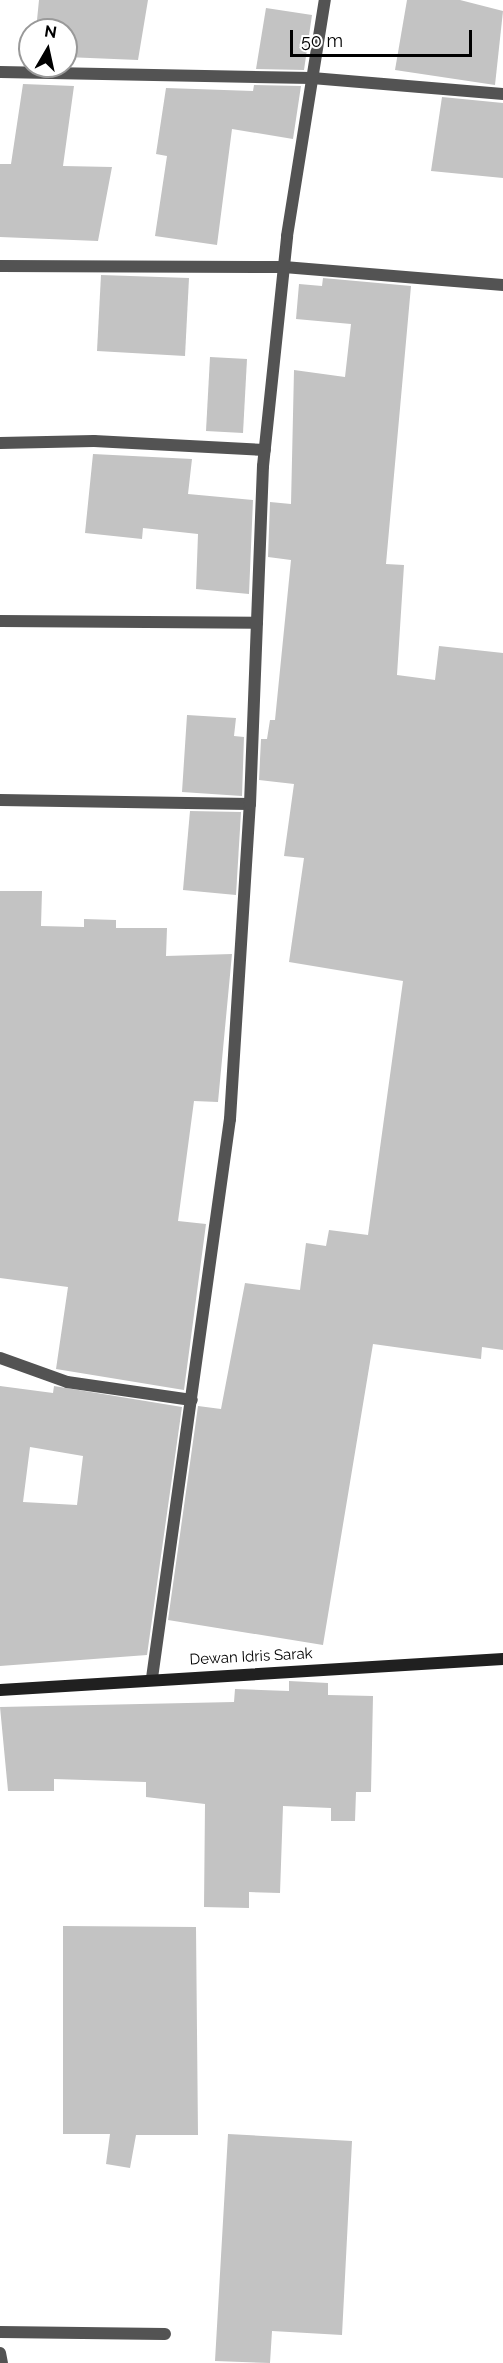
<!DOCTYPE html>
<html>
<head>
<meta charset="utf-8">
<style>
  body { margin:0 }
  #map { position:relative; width:503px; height:2363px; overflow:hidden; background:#fff; font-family:Raleway,sans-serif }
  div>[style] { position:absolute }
  .building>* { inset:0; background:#c3c3c3 }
  .minor>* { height:12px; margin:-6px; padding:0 6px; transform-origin:6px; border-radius:6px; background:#535353 }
  .secondary>* { height:12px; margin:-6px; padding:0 6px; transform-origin:6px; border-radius:6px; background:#202020 }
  span { translate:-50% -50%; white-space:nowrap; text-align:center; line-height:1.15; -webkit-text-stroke:4.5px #fff; paint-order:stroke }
  .street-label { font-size:15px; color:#000 }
  .north { position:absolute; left:18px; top:18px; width:60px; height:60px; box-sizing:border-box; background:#fff; border:2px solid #999; border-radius:50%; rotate:9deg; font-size:16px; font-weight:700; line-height:24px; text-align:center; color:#000 }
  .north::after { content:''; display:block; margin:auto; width:21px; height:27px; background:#000; clip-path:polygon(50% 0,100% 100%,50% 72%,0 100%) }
  .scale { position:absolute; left:290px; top:30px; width:182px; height:27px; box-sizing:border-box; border:3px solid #000; border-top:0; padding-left:8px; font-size:18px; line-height:21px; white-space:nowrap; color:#000; -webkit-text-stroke:4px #fff; paint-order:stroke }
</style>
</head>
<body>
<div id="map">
  <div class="building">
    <div style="clip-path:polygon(39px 0,148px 0,138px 60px,66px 57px,66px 30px,36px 30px)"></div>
    <div style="clip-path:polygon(407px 0,460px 0,503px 11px,495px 85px,395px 70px)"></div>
    <div style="clip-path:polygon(266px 8px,312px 15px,304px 70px,256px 69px)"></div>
    <div style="clip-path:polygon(23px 84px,74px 86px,63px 166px,112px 167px,98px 241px,0 237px,0 164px,11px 164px)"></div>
    <div style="clip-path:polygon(254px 85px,301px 86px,293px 139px,232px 129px,217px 245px,155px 236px,167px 156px,156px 154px,166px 88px,253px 91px)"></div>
    <div style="clip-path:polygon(442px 97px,503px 103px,503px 178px,431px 171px)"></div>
    <div style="clip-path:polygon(101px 275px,189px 278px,185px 356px,97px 351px)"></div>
    <div style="clip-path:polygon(323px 278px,411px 286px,386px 564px,404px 565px,397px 675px,435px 680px,439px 646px,503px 653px,503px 1350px,482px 1347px,481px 1359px,373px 1344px,323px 1645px,168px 1620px,198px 1406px,221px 1409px,245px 1283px,300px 1290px,306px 1243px,326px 1246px,329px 1230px,368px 1235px,403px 981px,289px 962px,304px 858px,284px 856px,294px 784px,259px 780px,261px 739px,267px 739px,270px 720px,275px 720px,291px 560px,268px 557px,270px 502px,291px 504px,294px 370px,345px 377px,351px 324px,296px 319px,299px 284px,322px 286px)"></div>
    <div style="clip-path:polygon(210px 357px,247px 359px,243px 433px,206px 431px)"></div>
    <div style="clip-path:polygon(93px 454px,192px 459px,188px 494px,253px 500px,249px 594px,196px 589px,198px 534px,143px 528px,142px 539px,85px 533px)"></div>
    <div style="clip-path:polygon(187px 715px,236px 718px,234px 736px,244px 737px,242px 796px,182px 792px)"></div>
    <div style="clip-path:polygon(190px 811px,241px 812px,236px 895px,183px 890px)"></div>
    <div style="clip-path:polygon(0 891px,42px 891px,41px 926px,84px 927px,84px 919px,116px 920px,116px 928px,167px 928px,166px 956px,232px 954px,218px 1102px,194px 1101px,178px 1221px,206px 1224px,184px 1390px,56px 1369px,68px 1287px,0 1278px)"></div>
    <div style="clip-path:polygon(evenodd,0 1386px,53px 1393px,54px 1386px,182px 1407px,147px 1655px,0 1666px,0 1386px,30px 1447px,83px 1456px,77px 1505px,23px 1502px,30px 1447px)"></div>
    <div style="clip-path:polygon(289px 1681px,328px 1683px,328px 1695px,373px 1696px,371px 1792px,356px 1792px,355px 1821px,331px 1821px,331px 1808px,283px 1806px,280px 1893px,249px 1892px,249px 1908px,204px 1907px,205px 1804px,146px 1797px,146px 1782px,54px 1779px,54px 1791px,8px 1791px,0 1707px,234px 1702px,235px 1689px,289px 1691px)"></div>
    <div style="clip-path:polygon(63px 1926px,196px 1927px,198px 2135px,136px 2135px,130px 2168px,106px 2164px,110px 2134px,63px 2134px)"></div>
    <div style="clip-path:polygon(228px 2134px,352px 2141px,342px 2335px,272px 2331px,270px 2363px,215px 2361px)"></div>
  </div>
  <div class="minor">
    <div style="left:0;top:72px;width:312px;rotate:1.1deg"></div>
    <div style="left:312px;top:78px;width:192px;rotate:4.8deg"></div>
    <div style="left:0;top:266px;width:284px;rotate:0.2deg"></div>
    <div style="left:284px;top:267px;width:220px;rotate:4.7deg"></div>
    <div style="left:0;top:443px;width:94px;rotate:-1.2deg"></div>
    <div style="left:94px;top:441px;width:171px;rotate:3deg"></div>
    <div style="left:0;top:621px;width:257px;rotate:0.4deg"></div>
    <div style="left:0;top:800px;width:250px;rotate:0.9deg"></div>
    <div style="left:0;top:1358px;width:71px;rotate:19.7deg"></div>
    <div style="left:67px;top:1382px;width:126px;rotate:8.2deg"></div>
    <div style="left:152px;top:1678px;width:564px;rotate:-82.06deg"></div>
    <div style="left:230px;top:1119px;width:316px;rotate:-86.4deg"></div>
    <div style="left:250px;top:804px;width:338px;rotate:-87.8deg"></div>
    <div style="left:263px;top:466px;width:231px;rotate:-84deg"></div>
    <div style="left:287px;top:236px;width:239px;rotate:-80.9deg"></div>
    <div style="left:0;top:2332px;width:165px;rotate:0.7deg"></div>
    <div style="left:0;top:2353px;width:10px;rotate:79deg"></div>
  </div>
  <div class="secondary">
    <div style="left:0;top:1690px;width:504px;rotate:-3.53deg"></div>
  </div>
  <div class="street-label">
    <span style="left:251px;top:1657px;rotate:-3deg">Dewan Idris Sarak</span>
  </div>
  <div class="north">N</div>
  <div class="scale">50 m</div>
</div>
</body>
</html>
